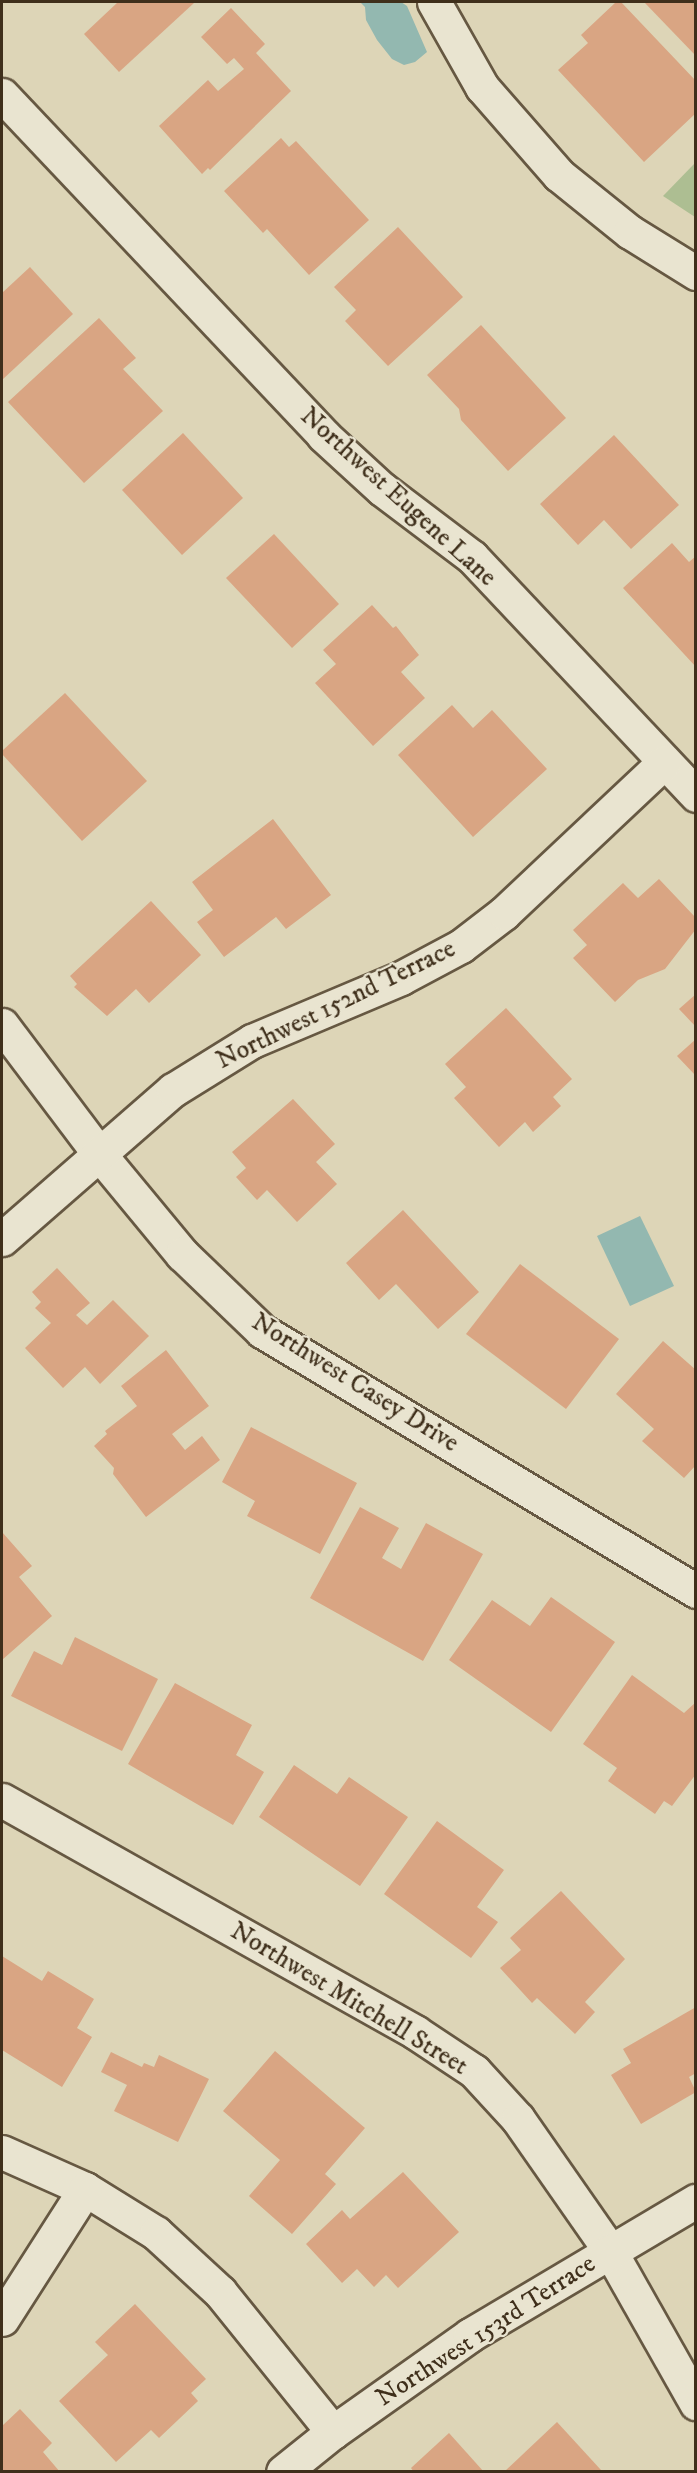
<!DOCTYPE html>
<html>
<head>
<meta charset="utf-8">
<style>
  body { margin:0 }
  #map { position:relative; width:697px; height:2473px; overflow:hidden; background:#ddd5b7; font-family:"IM FELL DW Pica",serif }
  div>[style] { position:absolute }
  .green>* { inset:0; background:#adbe92 }
  .water>* { inset:0; background:#93b8b0 }
  .building>* { inset:0; background:#d9a583 }
  .roads { filter:drop-shadow(2px 0 #665842) drop-shadow(-2px 0 #665842) drop-shadow(0 2px #665842) drop-shadow(0 -2px #665842) }
  .minor>* { height:33px; margin:-16.5px; padding:0 16.5px; transform-origin:16.5px; border-radius:16.5px; background:#e9e4d0 }
  span { translate:-50% -50%; white-space:nowrap; text-align:center; line-height:1.15; -webkit-text-stroke:4.5px #e9e4d0; paint-order:stroke }
  .street-label { font-size:26px; color:#3f2f1b }
  .frame { position:absolute; inset:0; border:3px solid #3f2f1b; pointer-events:none }
</style>
</head>
<body>
<div id="map">
  <div class="green">
    <div style="clip-path:polygon(695px 163px,695px 217px,663px 196px)"></div>
  </div>
  <div class="water">
    <div style="clip-path:polygon(360px 2px,401px 2px,407px 6px,427px 52px,415px 62px,404px 65px,392px 59px,377px 40px,366px 20px,365px 7px)"></div>
    <div style="clip-path:polygon(640px 1216px,674px 1286px,630px 1306px,597px 1236px)"></div>
  </div>
  <div class="building">
    <div style="clip-path:polygon(118px 2px,193px 2px,194px 3px,119px 72px,84px 34px)"></div>
    <div style="clip-path:polygon(616px 2px,621px 2px,696px 81px,696px 113px,644px 162px,558px 70px,588px 43px,581px 35px)"></div>
    <div style="clip-path:polygon(644px 2px,696px 2px,696px 56px)"></div>
    <div style="clip-path:polygon(231px 8px,265px 44px,256px 53px,291px 91px,210px 170px,208px 168px,202px 174px,159px 126px,208px 80px,218px 91px,244px 69px,234px 58px,227px 64px,201px 37px)"></div>
    <div style="clip-path:polygon(281px 138px,289px 147px,296px 141px,369px 220px,309px 275px,267px 229px,263px 233px,224px 191px)"></div>
    <div style="clip-path:polygon(398px 227px,463px 297px,388px 366px,345px 321px,356px 310px,334px 287px)"></div>
    <div style="clip-path:polygon(30px 267px,73px 314px,2px 380px,2px 293px)"></div>
    <div style="clip-path:polygon(99px 318px,136px 358px,123px 369px,163px 411px,84px 483px,8px 402px)"></div>
    <div style="clip-path:polygon(481px 325px,566px 418px,508px 471px,461px 420px,459px 409px,427px 375px)"></div>
    <div style="clip-path:polygon(183px 433px,243px 498px,182px 555px,122px 490px)"></div>
    <div style="clip-path:polygon(614px 435px,679px 505px,631px 549px,604px 520px,578px 545px,540px 504px)"></div>
    <div style="clip-path:polygon(274px 534px,339px 604px,292px 648px,226px 578px)"></div>
    <div style="clip-path:polygon(672px 543px,689px 562px,696px 556px,696px 667px,623px 588px)"></div>
    <div style="clip-path:polygon(372px 605px,393px 628px,396px 626px,419px 655px,401px 672px,425px 698px,373px 746px,315px 683px,336px 664px,323px 650px)"></div>
    <div style="clip-path:polygon(65px 693px,147px 781px,82px 841px,2px 754px,2px 751px)"></div>
    <div style="clip-path:polygon(452px 705px,473px 728px,492px 710px,547px 769px,473px 837px,398px 755px)"></div>
    <div style="clip-path:polygon(273px 819px,331px 895px,286px 929px,276px 917px,224px 957px,197px 922px,213px 910px,192px 882px)"></div>
    <div style="clip-path:polygon(659px 879px,696px 918px,696px 929px,665px 969px,638px 980px,615px 1002px,573px 958px,587px 945px,573px 930px,623px 883px,638px 898px)"></div>
    <div style="clip-path:polygon(151px 901px,201px 955px,149px 1003px,136px 989px,107px 1016px,74px 987px,77px 984px,70px 976px)"></div>
    <div style="clip-path:polygon(696px 994px,696px 1027px,679px 1009px)"></div>
    <div style="clip-path:polygon(506px 1008px,572px 1079px,553px 1097px,561px 1106px,533px 1132px,525px 1122px,499px 1147px,454px 1098px,466px 1087px,445px 1064px)"></div>
    <div style="clip-path:polygon(696px 1039px,696px 1076px,677px 1056px)"></div>
    <div style="clip-path:polygon(293px 1099px,335px 1144px,316px 1162px,337px 1184px,297px 1222px,267px 1190px,257px 1200px,236px 1177px,246px 1168px,232px 1152px)"></div>
    <div style="clip-path:polygon(403px 1210px,479px 1292px,438px 1329px,396px 1284px,379px 1300px,346px 1263px)"></div>
    <div style="clip-path:polygon(520px 1264px,619px 1339px,566px 1409px,466px 1334px)"></div>
    <div style="clip-path:polygon(57px 1268px,90px 1303px,76px 1315px,87px 1325px,113px 1300px,149px 1336px,100px 1384px,85px 1367px,63px 1388px,25px 1348px,51px 1323px,35px 1308px,41px 1302px,32px 1292px)"></div>
    <div style="clip-path:polygon(663px 1341px,696px 1370px,696px 1465px,684px 1478px,642px 1441px,654px 1429px,616px 1394px)"></div>
    <div style="clip-path:polygon(166px 1350px,209px 1406px,172px 1434px,185px 1450px,202px 1436px,220px 1460px,146px 1517px,113px 1474px,114px 1468px,94px 1446px,107px 1434px,105px 1431px,137px 1406px,121px 1386px)"></div>
    <div style="clip-path:polygon(251px 1427px,357px 1483px,320px 1554px,247px 1516px,255px 1501px,222px 1482px)"></div>
    <div style="clip-path:polygon(360px 1507px,399px 1528px,382px 1558px,401px 1569px,426px 1523px,483px 1554px,423px 1661px,310px 1598px)"></div>
    <div style="clip-path:polygon(2px 1532px,32px 1566px,19px 1577px,52px 1616px,2px 1660px)"></div>
    <div style="clip-path:polygon(551px 1597px,615px 1642px,551px 1732px,449px 1660px,492px 1600px,530px 1626px)"></div>
    <div style="clip-path:polygon(75px 1637px,158px 1679px,122px 1751px,11px 1696px,34px 1651px,62px 1665px)"></div>
    <div style="clip-path:polygon(632px 1675px,684px 1713px,696px 1702px,696px 1774px,672px 1806px,664px 1801px,655px 1814px,608px 1781px,617px 1768px,583px 1744px)"></div>
    <div style="clip-path:polygon(175px 1683px,252px 1725px,236px 1755px,264px 1772px,233px 1825px,128px 1764px)"></div>
    <div style="clip-path:polygon(294px 1765px,337px 1794px,349px 1777px,408px 1817px,360px 1886px,259px 1817px)"></div>
    <div style="clip-path:polygon(437px 1821px,504px 1870px,477px 1907px,498px 1922px,471px 1958px,384px 1894px)"></div>
    <div style="clip-path:polygon(561px 1891px,625px 1959px,585px 2002px,595px 2012px,575px 2034px,537px 1998px,532px 2003px,500px 1968px,521px 1950px,510px 1938px)"></div>
    <div style="clip-path:polygon(2px 1956px,42px 1981px,48px 1971px,94px 1999px,77px 2028px,92px 2037px,62px 2087px,2px 2050px)"></div>
    <div style="clip-path:polygon(696px 2007px,696px 2073px,689px 2077px,696px 2092px,641px 2124px,611px 2075px,631px 2063px,623px 2049px)"></div>
    <div style="clip-path:polygon(275px 2051px,365px 2128px,325px 2174px,336px 2184px,292px 2234px,249px 2196px,280px 2160px,223px 2111px)"></div>
    <div style="clip-path:polygon(111px 2052px,142px 2067px,144px 2063px,154px 2067px,159px 2055px,209px 2079px,178px 2142px,114px 2111px,127px 2085px,101px 2072px)"></div>
    <div style="clip-path:polygon(403px 2172px,459px 2232px,398px 2288px,386px 2275px,374px 2287px,357px 2269px,342px 2283px,306px 2244px,342px 2210px,350px 2219px)"></div>
    <div style="clip-path:polygon(135px 2304px,206px 2379px,191px 2393px,198px 2401px,159px 2438px,151px 2430px,116px 2462px,59px 2401px,108px 2355px,95px 2342px)"></div>
    <div style="clip-path:polygon(20px 2409px,52px 2443px,43px 2452px,60px 2472px,2px 2472px,2px 2426px)"></div>
    <div style="clip-path:polygon(557px 2422px,601px 2470px,504px 2472px)"></div>
    <div style="clip-path:polygon(449px 2433px,484px 2472px,414px 2472px,411px 2468px)"></div>
  </div>
  <div class="roads">
    <div class="minor">
      <div style="left:434px;top:2px;width:98px;rotate:60.5deg"></div>
      <div style="left:482px;top:87px;width:117px;rotate:48.8deg"></div>
      <div style="left:559px;top:175px;width:91px;rotate:38.8deg"></div>
      <div style="left:630px;top:232px;width:78px;rotate:31.8deg"></div>
      <div style="left:2px;top:95px;width:468px;rotate:46.6deg"></div>
      <div style="left:323px;top:435px;width:80px;rotate:42.5deg"></div>
      <div style="left:382px;top:489px;width:113px;rotate:37.1deg"></div>
      <div style="left:472px;top:557px;width:327px;rotate:46.7deg"></div>
      <div style="left:2px;top:1025px;width:163px;rotate:53deg"></div>
      <div style="left:100px;top:1155px;width:129px;rotate:50.4deg"></div>
      <div style="left:182px;top:1254px;width:111px;rotate:43.9deg"></div>
      <div style="left:262px;top:1331px;width:506px;rotate:30.92deg"></div>
      <div style="left:2px;top:1239px;width:227px;rotate:-41.1deg"></div>
      <div style="left:173px;top:1090px;width:93px;rotate:-31.8deg"></div>
      <div style="left:252px;top:1041px;width:162px;rotate:-22.9deg"></div>
      <div style="left:401px;top:978px;width:68px;rotate:-28.1deg"></div>
      <div style="left:461px;top:946px;width:54px;rotate:-37.5deg"></div>
      <div style="left:504px;top:913px;width:220px;rotate:-43.3deg"></div>
      <div style="left:2px;top:1800px;width:474px;rotate:29.3deg"></div>
      <div style="left:415px;top:2032px;width:71px;rotate:33.5deg"></div>
      <div style="left:474px;top:2071px;width:65px;rotate:47.5deg"></div>
      <div style="left:518px;top:2119px;width:161px;rotate:55.1deg"></div>
      <div style="left:610px;top:2251px;width:175px;rotate:60.5deg"></div>
      <div style="left:2px;top:2152px;width:91px;rotate:24deg"></div>
      <div style="left:85px;top:2189px;width:84px;rotate:31.8deg"></div>
      <div style="left:156px;top:2233px;width:87px;rotate:42.7deg"></div>
      <div style="left:220px;top:2292px;width:180px;rotate:51.1deg"></div>
      <div style="left:2px;top:2319px;width:154px;rotate:-57.4deg"></div>
      <div style="left:283px;top:2472px;width:64px;rotate:-38.7deg"></div>
      <div style="left:333px;top:2432px;width:168px;rotate:-35.3deg"></div>
      <div style="left:470px;top:2335px;width:263px;rotate:-30.7deg"></div>
    </div>
  </div>
  <div class="street-label">
    <span style="left:398px;top:497px;rotate:42deg">Northwest Eugene Lane</span>
    <span style="left:336px;top:1005px;rotate:-26deg">Northwest 152nd Terrace</span>
    <span style="left:355px;top:1383px;rotate:32deg">Northwest Casey Drive</span>
    <span style="left:349px;top:1999px;rotate:31deg">Northwest Mitchell Street</span>
    <span style="left:486px;top:2331px;rotate:-33deg">Northwest 153rd Terrace</span>
  </div>
  <div class="frame"></div>
</div>
</body>
</html>
